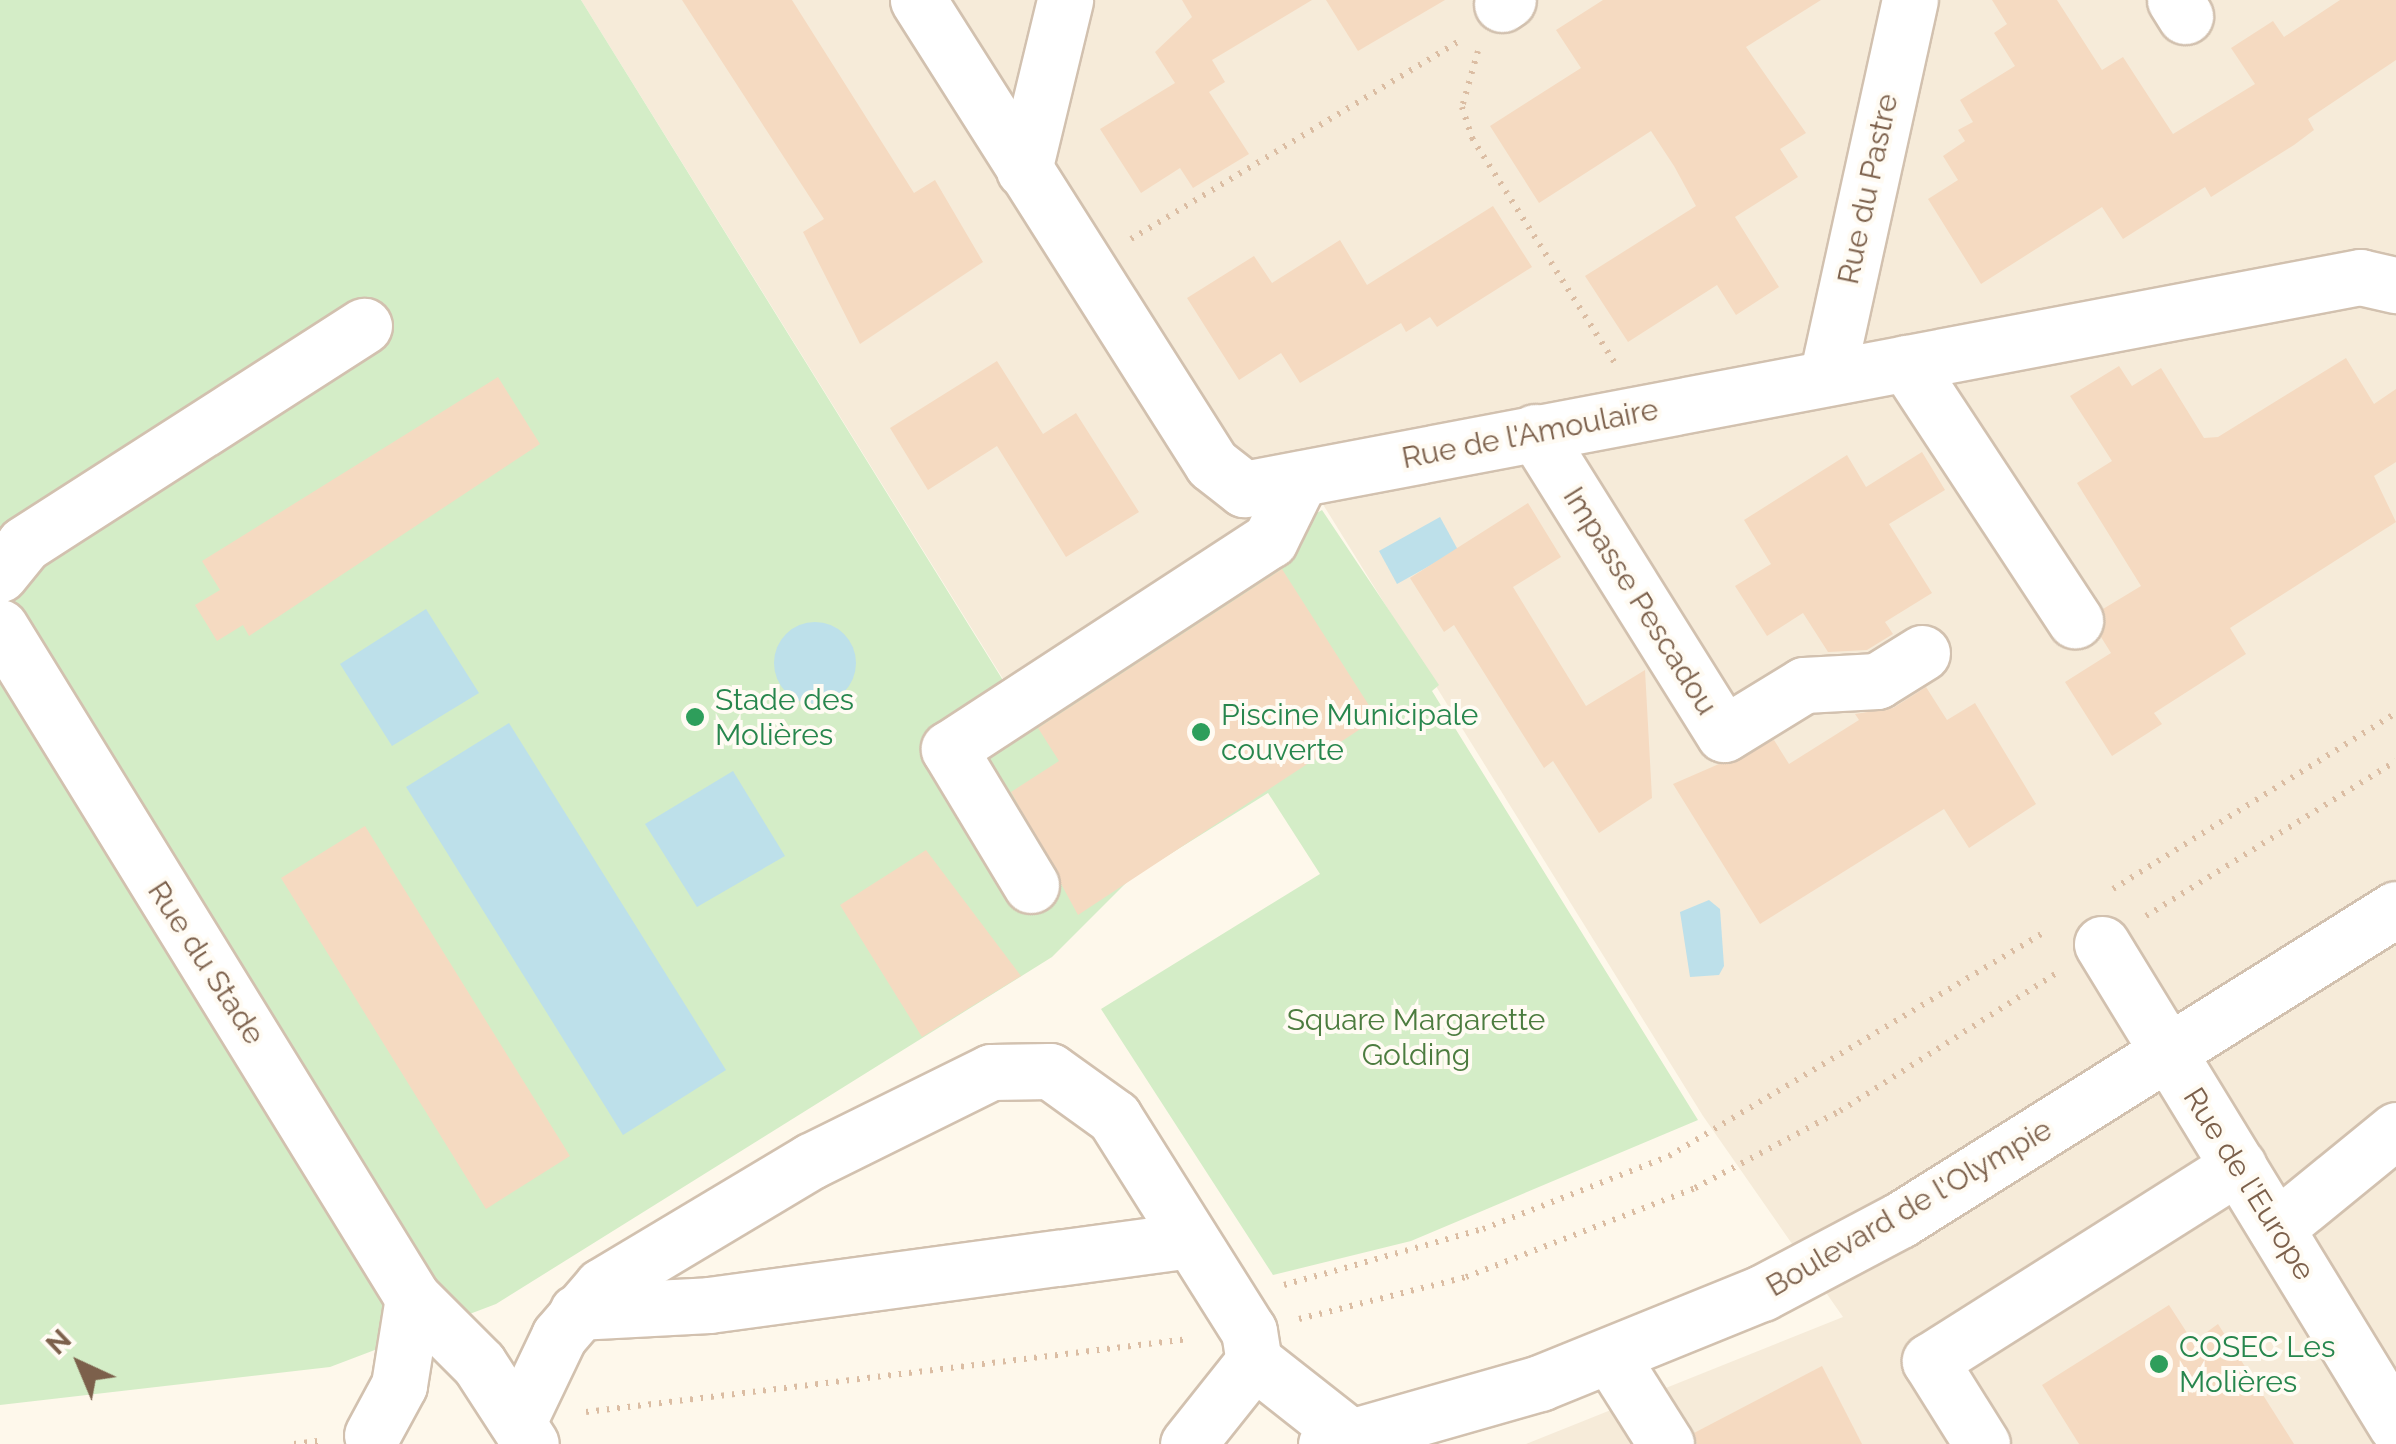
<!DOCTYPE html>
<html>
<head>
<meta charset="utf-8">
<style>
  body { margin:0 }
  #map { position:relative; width:2396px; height:1444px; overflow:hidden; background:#fef8eb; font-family:Raleway,sans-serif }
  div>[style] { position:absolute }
  .residential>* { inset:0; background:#f6ebd9 }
  .green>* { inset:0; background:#d4edc7 }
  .water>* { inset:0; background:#bde0ea }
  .round { border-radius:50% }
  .building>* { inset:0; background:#f5dac1 }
  .path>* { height:6px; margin-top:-3px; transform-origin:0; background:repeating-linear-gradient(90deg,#dbbda3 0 2.5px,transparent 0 10.5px) }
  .roads { filter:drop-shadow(2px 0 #d2c1af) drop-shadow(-2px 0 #d2c1af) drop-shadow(0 2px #d2c1af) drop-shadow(0 -2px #d2c1af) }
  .minor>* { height:55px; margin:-27.5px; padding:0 27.5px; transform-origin:27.5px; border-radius:27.5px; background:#fff }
  .dots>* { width:28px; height:28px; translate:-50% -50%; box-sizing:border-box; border:5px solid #fffbf3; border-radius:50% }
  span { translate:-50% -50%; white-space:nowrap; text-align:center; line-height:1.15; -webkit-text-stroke:8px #fffbf3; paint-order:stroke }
  .street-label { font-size:30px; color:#7c604b }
  .leisure-label { font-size:30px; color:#27864d }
  .left { translate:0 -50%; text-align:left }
  .park-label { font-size:30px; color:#4c7c3f }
  .north { position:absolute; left:30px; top:1314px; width:100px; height:100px; -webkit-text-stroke:8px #fffbf3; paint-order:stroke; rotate:316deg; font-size:28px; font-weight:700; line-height:40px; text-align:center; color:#7c604b }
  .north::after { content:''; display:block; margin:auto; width:35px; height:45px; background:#7c604b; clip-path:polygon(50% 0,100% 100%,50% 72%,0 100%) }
</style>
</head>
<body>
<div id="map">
  <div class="residential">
    <div style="clip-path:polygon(581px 0,2396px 0,2396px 1444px,1526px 1444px,1843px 1317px,1703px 1116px,1319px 498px,1010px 690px)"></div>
  </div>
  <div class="green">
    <div style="clip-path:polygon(0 0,581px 0,1009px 690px,1322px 510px,1439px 685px,1432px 691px,1698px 1120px,1411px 1241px,1273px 1275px,1101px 1009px,1320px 874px,1268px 793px,1130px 879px,1052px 957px,496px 1304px,330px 1367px,0 1405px)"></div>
  </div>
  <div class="water">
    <div style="clip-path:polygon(1440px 517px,1458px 550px,1397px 584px,1379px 551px)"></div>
    <div style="clip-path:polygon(426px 609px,479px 693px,392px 746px,340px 664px)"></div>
    <div class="round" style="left:774px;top:622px;width:82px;height:82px"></div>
    <div style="clip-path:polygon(509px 723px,726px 1070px,623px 1135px,406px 787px)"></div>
    <div style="clip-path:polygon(733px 771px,785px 856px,697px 907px,645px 824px)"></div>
    <div style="clip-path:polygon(1709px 900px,1720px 909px,1724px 966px,1719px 975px,1690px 977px,1680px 912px)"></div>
  </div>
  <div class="building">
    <div style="clip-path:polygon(682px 0,792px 0,914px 193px,935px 180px,983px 262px,860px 344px,803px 232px,824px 219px)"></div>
    <div style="clip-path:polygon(1182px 0,1312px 0,1212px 60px,1225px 82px,1209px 92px,1249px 154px,1193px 188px,1180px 168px,1141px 193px,1100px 129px,1175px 83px,1155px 52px,1192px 17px)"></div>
    <div style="clip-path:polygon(1326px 0,1445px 0,1358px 51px)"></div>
    <div style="clip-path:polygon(1603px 0,1821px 0,1746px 47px,1806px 133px,1780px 149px,1798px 177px,1735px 217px,1779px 287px,1736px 315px,1717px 285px,1628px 342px,1585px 276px,1696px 206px,1674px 166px,1651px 131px,1539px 203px,1490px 126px,1581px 68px,1556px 30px)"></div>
    <div style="clip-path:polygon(1992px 0,2057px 0,2102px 70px,2123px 57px,2173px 134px,2255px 84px,2231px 48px,2273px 21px,2284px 37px,2340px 0,2396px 0,2396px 60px,2308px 119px,2314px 130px,2294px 145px,2211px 197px,2205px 187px,2123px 239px,2102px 207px,1981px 284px,1928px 199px,1958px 180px,1943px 156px,1965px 141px,1958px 130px,1973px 122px,1960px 100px,2015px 66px,1994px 33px,2007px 24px)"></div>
    <div style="clip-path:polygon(1493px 206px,1532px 267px,1437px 327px,1430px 317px,1406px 332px,1401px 323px,1300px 383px,1281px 353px,1239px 380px,1187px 298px,1254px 256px,1272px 283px,1340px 240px,1367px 285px)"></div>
    <div style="clip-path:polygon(2346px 358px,2374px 404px,2396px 389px,2396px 462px,2374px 476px,2396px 522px,2230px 628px,2246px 654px,2154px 713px,2162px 724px,2112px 756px,2065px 682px,2111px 653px,2101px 637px,2103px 609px,2141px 586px,2077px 483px,2112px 461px,2070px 396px,2119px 366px,2132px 386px,2161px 368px,2204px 438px,2218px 437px)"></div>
    <div style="clip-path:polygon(997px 361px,1043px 434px,1076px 413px,1139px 512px,1066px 557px,997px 446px,928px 490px,890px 428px)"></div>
    <div style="clip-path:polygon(498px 377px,540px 444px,249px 636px,243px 625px,217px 641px,195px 605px,220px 590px,202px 561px)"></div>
    <div style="clip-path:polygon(1922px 452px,1945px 490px,1889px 524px,1932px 593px,1885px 622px,1893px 634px,1867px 650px,1828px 652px,1803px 613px,1767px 636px,1735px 586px,1771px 564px,1744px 520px,1847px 455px,1866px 487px)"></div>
    <div style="clip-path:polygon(1528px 503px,1561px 557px,1513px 587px,1586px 706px,1645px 670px,1652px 798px,1599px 833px,1553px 761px,1544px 768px,1454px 625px,1444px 632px,1410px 578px)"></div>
    <div style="clip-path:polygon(1282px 569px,1377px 718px,1078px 915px,1011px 792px,1059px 761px,1038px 728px)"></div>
    <div style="clip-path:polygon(1926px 687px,1947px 720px,1975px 703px,2036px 804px,1969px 848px,1944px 809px,1760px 924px,1673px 784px,1774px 740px,1789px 764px,1859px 720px,1855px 714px,1893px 708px)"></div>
    <div style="clip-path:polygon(365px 826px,570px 1156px,486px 1209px,281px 878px)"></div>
    <div style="clip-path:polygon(926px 850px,1021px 976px,922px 1037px,840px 905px)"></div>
    <div style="clip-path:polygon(2169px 1305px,2193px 1342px,2218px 1324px,2294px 1444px,2079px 1444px,2042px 1385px)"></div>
    <div style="clip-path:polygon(1822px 1366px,1862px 1444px,1697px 1444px,1694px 1433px)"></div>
  </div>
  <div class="path">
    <div style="left:1478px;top:51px;width:58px;rotate:105.9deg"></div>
    <div style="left:1462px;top:107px;width:33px;rotate:72deg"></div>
    <div style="left:1472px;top:138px;width:267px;rotate:57.6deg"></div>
    <div style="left:1131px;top:239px;width:388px;rotate:-31.1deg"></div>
    <div style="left:2113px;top:889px;width:333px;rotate:-31.9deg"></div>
    <div style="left:2146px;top:916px;width:294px;rotate:-31.8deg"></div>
    <div style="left:1284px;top:1285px;width:207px;rotate:-15.7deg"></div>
    <div style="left:1483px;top:1229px;width:200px;rotate:-21.4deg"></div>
    <div style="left:1669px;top:1156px;width:440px;rotate:-30.8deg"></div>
    <div style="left:1299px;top:1319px;width:172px;rotate:-14.1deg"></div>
    <div style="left:1466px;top:1277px;width:246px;rotate:-21.2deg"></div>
    <div style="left:1695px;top:1188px;width:164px;rotate:-28deg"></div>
    <div style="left:1840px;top:1111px;width:255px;rotate:-32.5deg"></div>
    <div style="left:586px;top:1412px;width:607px;rotate:-6.9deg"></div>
    <div style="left:294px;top:1444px;width:26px;rotate:-7deg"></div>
  </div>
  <div class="roads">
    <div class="minor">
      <div style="left:918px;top:0;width:549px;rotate:57.64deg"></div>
      <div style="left:1212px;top:464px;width:41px;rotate:38deg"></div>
      <div style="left:1244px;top:489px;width:1136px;rotate:-10.76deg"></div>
      <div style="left:2360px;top:277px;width:37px;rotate:13deg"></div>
      <div style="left:2175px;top:0;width:19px;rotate:58deg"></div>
      <div style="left:1502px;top:4px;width:7px;rotate:-34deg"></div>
      <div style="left:1024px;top:170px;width:175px;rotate:-76.4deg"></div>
      <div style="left:1906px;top:363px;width:308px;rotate:56.7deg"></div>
      <div style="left:1827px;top:377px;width:386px;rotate:-77.6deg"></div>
      <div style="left:1535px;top:432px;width:356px;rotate:58deg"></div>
      <div style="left:1724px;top:734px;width:94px;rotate:-31.5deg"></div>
      <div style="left:1804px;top:685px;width:73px;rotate:-3.1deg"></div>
      <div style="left:1877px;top:681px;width:53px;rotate:-31.9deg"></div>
      <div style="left:0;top:574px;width:38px;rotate:-51deg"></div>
      <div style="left:24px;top:544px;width:404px;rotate:-32.7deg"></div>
      <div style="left:0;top:627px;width:788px;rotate:58.39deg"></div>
      <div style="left:413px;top:1298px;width:93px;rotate:45deg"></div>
      <div style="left:479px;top:1364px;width:95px;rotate:57deg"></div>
      <div style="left:1031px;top:885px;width:159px;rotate:-121.1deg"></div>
      <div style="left:949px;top:749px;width:383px;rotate:-33.1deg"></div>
      <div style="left:1270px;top:540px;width:68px;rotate:-63.8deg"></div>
      <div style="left:2102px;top:944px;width:564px;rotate:58.57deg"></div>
      <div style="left:2276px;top:1228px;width:155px;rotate:-39.2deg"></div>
      <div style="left:577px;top:1312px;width:132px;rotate:-3deg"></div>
      <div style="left:709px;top:1305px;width:486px;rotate:-7.7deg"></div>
      <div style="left:1611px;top:1357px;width:103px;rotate:57.7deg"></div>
      <div style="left:519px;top:1420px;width:93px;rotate:-64.5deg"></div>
      <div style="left:559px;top:1336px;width:66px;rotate:-49.3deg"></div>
      <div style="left:602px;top:1286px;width:244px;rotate:-30.9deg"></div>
      <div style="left:811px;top:1161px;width:201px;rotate:-26.3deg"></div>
      <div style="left:991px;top:1072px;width:59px;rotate:-1deg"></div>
      <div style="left:1050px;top:1071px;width:79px;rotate:35.7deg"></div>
      <div style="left:1114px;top:1117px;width:253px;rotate:57.8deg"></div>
      <div style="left:1249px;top:1331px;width:30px;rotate:81deg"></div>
      <div style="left:1254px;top:1361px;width:125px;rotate:38.2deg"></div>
      <div style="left:372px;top:1435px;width:57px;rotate:-61.6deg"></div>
      <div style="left:399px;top:1385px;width:88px;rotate:-80.9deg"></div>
      <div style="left:1188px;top:1444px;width:106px;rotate:-51.5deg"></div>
      <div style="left:1326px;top:1444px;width:223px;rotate:-15.9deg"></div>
      <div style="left:1540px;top:1383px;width:240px;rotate:-22.1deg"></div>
      <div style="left:1762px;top:1293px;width:156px;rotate:-27.9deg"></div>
      <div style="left:1900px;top:1220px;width:585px;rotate:-32.09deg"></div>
      <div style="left:1982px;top:1444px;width:98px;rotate:-122.1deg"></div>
      <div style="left:1930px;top:1361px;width:365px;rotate:-32.3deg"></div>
    </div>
  </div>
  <div class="dots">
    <div style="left:695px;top:717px;background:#2e9e5b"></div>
    <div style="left:1201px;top:732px;background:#2e9e5b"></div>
    <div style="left:2159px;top:1364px;background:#2e9e5b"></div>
  </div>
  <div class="street-label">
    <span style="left:1868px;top:189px;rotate:-78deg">Rue du Pastre</span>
    <span style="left:1530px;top:434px;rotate:-11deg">Rue de l'Amoulaire</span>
    <span style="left:1640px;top:601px;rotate:58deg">Impasse Pescadou</span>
    <span style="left:206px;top:963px;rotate:57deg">Rue du Stade</span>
    <span style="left:2249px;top:1184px;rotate:58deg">Rue de l'Europe</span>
    <span style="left:1909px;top:1208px;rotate:-30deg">Boulevard de l'Olympie</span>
  </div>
  <div class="leisure-label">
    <span class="left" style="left:715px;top:717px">Stade des<br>Molières</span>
    <span class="left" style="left:1221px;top:732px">Piscine Municipale<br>couverte</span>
    <span class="left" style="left:2179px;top:1364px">COSEC Les<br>Molières</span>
  </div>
  <div class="park-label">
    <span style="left:1416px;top:1037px">Square Margarette<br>Golding</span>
  </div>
  <div class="north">N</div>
</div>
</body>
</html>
